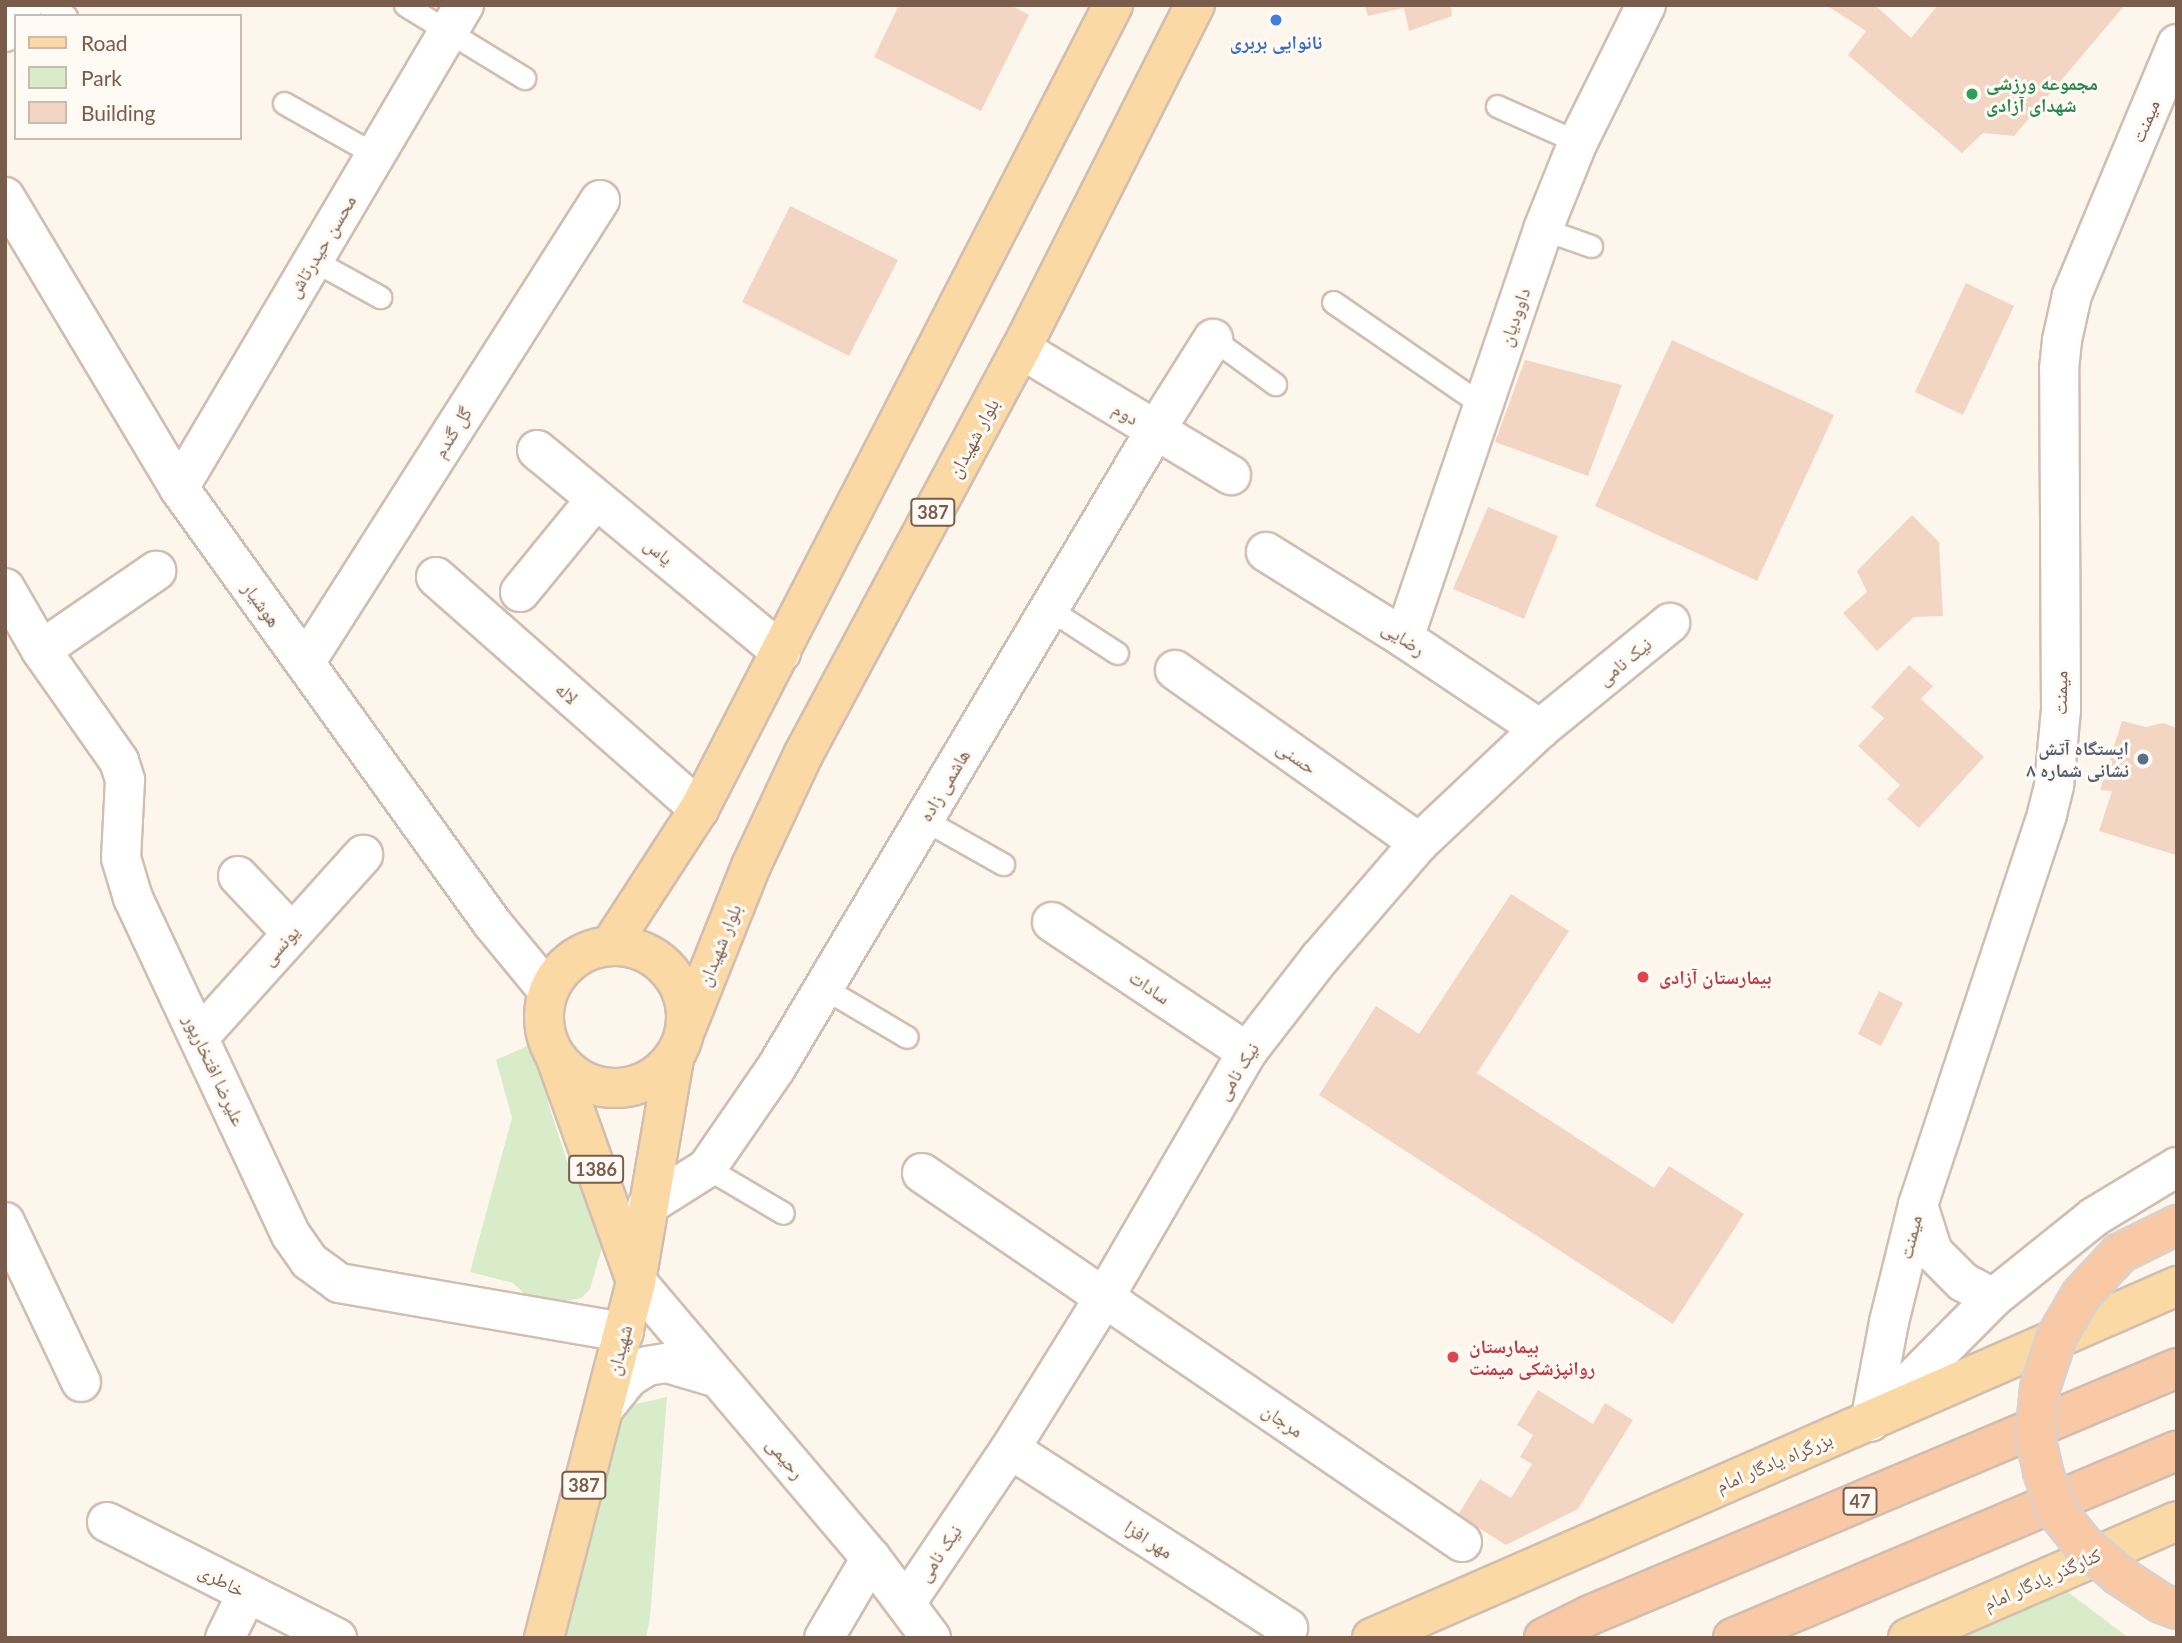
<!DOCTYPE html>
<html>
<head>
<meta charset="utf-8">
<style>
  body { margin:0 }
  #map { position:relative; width:2182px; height:1643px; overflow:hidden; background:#fdf6ec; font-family:Lato,"Noto Naskh Arabic",sans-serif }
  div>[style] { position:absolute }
  .green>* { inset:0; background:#d8ecc9 }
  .building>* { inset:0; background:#f3d5c3 }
  .roads { filter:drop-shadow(2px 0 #d1beb0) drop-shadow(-2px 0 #d1beb0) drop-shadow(0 2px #d1beb0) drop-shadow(0 -2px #d1beb0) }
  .service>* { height:21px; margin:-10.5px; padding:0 10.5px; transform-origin:10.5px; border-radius:10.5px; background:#fff }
  .minor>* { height:38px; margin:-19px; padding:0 19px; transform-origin:19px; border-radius:19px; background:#fff }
  .secondary>* { height:38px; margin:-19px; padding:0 19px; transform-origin:19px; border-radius:19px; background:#fff }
  .primary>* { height:38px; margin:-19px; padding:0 19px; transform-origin:19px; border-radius:19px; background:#fbd9a5 }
  .primary>.ring { margin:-19px; padding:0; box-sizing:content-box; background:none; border:38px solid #fbd9a5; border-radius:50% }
  .trunk>* { height:38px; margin:-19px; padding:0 19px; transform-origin:19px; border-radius:19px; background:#f9c8a4 }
  .bridges { filter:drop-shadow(2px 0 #dad1cd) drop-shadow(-2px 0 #dad1cd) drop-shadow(0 2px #dad1cd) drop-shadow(0 -2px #dad1cd) }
  .trunk-bridge>* { height:38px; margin:-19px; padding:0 19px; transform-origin:19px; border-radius:19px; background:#f9c8a4 }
  .dots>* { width:19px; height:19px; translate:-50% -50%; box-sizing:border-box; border:4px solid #fffaf3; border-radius:50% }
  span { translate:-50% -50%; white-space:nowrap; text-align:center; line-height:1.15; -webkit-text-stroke:6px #fffaf3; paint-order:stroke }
  .shield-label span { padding:2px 5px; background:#fffaf3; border:2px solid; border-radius:5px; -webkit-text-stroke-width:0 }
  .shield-label { font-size:18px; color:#7a5c4d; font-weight:700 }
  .shop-label { font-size:19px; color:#366cbe; font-weight:700 }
  .leisure-label { font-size:19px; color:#27864d; font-weight:700 }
  .left { translate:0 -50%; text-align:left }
  .street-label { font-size:19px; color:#7a5c4d }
  .service-label { font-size:19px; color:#4e5e75; font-weight:700 }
  .right { translate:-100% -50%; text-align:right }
  .health-label { font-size:19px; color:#be3a42; font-weight:700 }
  .frame { position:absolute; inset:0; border:7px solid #7a5c4d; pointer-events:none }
  .legend { position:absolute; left:14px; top:14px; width:228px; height:126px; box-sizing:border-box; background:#fffaf3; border:2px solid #cabbb1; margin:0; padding:9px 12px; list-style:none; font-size:21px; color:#7a5c4d }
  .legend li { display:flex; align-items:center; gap:14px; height:35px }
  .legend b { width:35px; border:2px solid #cabbb1 }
</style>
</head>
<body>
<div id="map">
  <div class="green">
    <div style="clip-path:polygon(536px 1042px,549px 1106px,572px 1176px,596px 1209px,605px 1237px,590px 1289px,581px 1298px,552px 1304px,532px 1301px,513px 1283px,470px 1272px,512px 1118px,496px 1060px)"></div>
    <div style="clip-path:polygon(667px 1397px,650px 1618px,646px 1638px,555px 1638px,610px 1433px,627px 1406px)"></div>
    <div style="clip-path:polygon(2068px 1592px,2129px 1638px,1960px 1638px,1968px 1634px)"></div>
  </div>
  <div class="building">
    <div style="clip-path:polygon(899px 5px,1011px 5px,1029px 15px,981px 111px,874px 57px)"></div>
    <div style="clip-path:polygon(1364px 5px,1451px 5px,1452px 16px,1409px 31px,1404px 8px,1368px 16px)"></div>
    <div style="clip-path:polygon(1826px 5px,1875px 5px,1911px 38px,1938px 5px,2125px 5px,2014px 136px,1983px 133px,1962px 153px,1848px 55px,1866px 31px)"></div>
    <div style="clip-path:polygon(790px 206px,898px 260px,849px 356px,742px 302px)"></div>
    <div style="clip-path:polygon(1966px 283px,2014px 306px,1963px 415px,1915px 392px)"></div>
    <div style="clip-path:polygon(1672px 340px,1834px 415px,1757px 581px,1595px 506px)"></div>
    <div style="clip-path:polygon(1525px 360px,1622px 385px,1588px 476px,1495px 442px)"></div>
    <div style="clip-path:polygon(1488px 507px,1558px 536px,1524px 619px,1453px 589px)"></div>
    <div style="clip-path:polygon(1912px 515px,1939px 542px,1943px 616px,1914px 617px,1877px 651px,1843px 613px,1867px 592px,1857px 571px)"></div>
    <div style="clip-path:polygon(1909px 665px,1933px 686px,1921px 699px,1984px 757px,1919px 828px,1887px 799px,1900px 785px,1858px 746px,1884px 718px,1871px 707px)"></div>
    <div style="clip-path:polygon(2122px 721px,2146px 727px,2163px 723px,2177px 728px,2176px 855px,2099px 831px,2112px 791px,2100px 790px)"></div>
    <div style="clip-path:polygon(1511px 894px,1569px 931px,1477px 1073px,1654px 1188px,1669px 1166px,1744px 1214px,1673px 1324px,1319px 1095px,1376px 1006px,1419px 1034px)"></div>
    <div style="clip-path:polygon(1879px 991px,1903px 1003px,1881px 1046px,1858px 1034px)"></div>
    <div style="clip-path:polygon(1538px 1390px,1593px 1424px,1605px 1403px,1633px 1420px,1578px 1509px,1506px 1545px,1458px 1515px,1480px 1479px,1511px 1498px,1532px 1464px,1520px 1457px,1533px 1435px,1517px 1425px)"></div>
  </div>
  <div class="roads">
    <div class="service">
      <div style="left:47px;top:5px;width:22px;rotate:30deg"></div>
      <div style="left:405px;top:5px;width:140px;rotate:31.5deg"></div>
      <div style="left:284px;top:103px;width:106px;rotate:29.5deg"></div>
      <div style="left:1497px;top:106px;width:89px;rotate:24deg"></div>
      <div style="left:1543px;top:229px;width:51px;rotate:19.5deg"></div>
      <div style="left:313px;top:260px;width:77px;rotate:28.9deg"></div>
      <div style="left:1333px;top:302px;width:183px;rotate:34.6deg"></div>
      <div style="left:1213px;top:339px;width:77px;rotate:36deg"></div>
      <div style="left:1049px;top:609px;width:81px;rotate:32.9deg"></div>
      <div style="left:923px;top:819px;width:92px;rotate:29.4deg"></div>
      <div style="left:824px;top:988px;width:96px;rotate:30.6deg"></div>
      <div style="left:707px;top:1168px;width:88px;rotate:30.6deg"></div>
    </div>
    <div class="minor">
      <div style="left:5px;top:32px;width:32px;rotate:-56deg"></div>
      <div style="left:1021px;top:349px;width:245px;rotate:31deg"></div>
      <div style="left:537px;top:450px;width:317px;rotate:39.6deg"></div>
      <div style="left:179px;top:488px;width:561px;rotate:-59.46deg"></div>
      <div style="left:1266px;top:552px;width:163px;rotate:31.9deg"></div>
      <div style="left:1404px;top:638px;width:164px;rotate:33.8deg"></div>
      <div style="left:436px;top:577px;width:351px;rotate:41.4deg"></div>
      <div style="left:5px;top:588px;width:72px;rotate:59.9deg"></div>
      <div style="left:41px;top:650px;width:136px;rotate:54.9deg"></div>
      <div style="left:119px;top:761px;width:20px;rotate:72deg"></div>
      <div style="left:125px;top:780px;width:78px;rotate:92.9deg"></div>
      <div style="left:121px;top:858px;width:42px;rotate:73.3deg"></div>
      <div style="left:133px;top:898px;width:372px;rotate:64.9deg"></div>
      <div style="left:291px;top:1235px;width:32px;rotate:55deg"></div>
      <div style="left:309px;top:1261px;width:37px;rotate:36deg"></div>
      <div style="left:339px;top:1283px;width:289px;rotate:9.8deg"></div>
      <div style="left:520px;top:592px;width:120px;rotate:-50.7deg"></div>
      <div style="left:1404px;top:638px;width:432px;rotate:-71.2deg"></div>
      <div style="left:1543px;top:229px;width:94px;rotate:-68.1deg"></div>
      <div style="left:1578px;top:142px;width:153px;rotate:-63.6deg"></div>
      <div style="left:41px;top:650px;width:140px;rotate:-34.5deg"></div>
      <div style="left:305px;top:663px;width:549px;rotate:-57.5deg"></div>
      <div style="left:1175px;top:670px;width:299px;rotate:35.3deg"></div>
      <div style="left:238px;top:876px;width:77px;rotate:46.6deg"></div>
      <div style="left:1052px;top:922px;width:234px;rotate:33.7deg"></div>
      <div style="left:200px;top:1036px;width:244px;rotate:-48deg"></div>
      <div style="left:922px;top:1173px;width:654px;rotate:34.35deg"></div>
      <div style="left:647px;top:1206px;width:71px;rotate:-32.3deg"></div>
      <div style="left:707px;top:1168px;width:121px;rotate:-55.4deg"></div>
      <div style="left:776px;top:1068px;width:741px;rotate:-59.25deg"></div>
      <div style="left:1155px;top:431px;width:109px;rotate:-57.8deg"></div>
      <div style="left:5px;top:1222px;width:177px;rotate:64.6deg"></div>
      <div style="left:1010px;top:1449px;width:331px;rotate:32.8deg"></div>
      <div style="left:107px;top:1522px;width:258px;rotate:26.8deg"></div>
      <div style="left:906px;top:1603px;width:186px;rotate:-56deg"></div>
      <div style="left:1010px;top:1449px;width:178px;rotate:-58.1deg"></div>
      <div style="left:1104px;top:1298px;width:285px;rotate:-59.8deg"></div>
      <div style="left:1247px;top:1052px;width:119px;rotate:-52.2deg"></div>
      <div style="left:1320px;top:958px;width:152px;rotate:-49.3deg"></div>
      <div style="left:1419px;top:843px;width:166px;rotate:-43.3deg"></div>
      <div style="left:1540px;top:729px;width:168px;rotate:-39.2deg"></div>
      <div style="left:225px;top:1638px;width:50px;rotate:-63.9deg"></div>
      <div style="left:824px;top:1638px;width:93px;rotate:-59.6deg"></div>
    </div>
    <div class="secondary">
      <div style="left:5px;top:197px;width:339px;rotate:59.1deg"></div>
      <div style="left:179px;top:488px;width:536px;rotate:54.26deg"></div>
      <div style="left:492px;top:923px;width:88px;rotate:50.5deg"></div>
      <div style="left:1918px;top:1205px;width:49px;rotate:72.3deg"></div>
      <div style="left:1933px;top:1252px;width:42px;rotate:45deg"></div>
      <div style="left:1963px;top:1282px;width:34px;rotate:28deg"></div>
      <div style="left:636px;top:1281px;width:363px;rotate:49.7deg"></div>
      <div style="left:871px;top:1558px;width:100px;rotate:53.1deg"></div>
      <div style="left:604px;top:1408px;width:38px;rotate:-51deg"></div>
      <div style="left:628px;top:1378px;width:22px;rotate:-32deg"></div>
      <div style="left:647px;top:1366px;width:20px;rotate:-9deg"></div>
      <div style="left:667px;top:1363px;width:53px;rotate:16.4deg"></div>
      <div style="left:1873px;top:1419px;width:170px;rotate:-45.2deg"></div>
      <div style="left:1993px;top:1298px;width:129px;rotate:-38.7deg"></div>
      <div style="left:2094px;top:1217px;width:97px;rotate:-31.1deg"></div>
      <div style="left:1870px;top:1422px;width:102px;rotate:-79.2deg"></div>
      <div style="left:1889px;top:1322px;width:121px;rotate:-76.1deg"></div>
      <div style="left:1918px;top:1205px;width:412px;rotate:-71.7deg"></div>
      <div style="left:2047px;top:814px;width:30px;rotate:-76deg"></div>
      <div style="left:2054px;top:785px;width:75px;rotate:-84.7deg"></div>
      <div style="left:2061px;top:710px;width:341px;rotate:-90.3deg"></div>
      <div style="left:2059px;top:369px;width:29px;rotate:-84deg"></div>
      <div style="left:2062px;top:340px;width:46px;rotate:-77.5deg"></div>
      <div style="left:2072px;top:295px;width:272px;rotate:-67.3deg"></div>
    </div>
    <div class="primary">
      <div class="ring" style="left:544px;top:946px;width:104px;height:104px"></div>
      <div style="left:610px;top:946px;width:163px;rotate:-57deg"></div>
      <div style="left:699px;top:809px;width:904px;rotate:-62.75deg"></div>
      <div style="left:687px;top:1026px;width:172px;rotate:-68.2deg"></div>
      <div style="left:751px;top:866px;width:123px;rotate:-64.9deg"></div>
      <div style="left:803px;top:755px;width:461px;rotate:-61.8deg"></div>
      <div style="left:1021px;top:349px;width:386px;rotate:-63.2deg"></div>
      <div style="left:556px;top:1058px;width:232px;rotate:70.3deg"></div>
      <div style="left:544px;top:1638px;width:369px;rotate:-75.5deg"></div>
      <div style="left:636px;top:1281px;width:226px;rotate:-80.3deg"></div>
      <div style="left:1372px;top:1638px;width:879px;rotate:-23.62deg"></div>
      <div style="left:1908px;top:1638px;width:293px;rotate:-23.5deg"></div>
    </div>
    <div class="trunk">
      <div style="left:1544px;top:1638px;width:51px;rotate:-26.6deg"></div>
      <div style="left:1590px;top:1615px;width:637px;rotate:-22.82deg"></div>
      <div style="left:1733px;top:1638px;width:482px;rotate:-22.9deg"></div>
    </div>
  </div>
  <div class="bridges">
    <div class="trunk-bridge">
      <div style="left:2177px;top:1225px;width:64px;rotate:153.8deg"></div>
      <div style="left:2120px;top:1253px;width:57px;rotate:132.9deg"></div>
      <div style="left:2081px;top:1295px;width:45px;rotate:120.5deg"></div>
      <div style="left:2058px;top:1334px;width:57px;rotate:108.4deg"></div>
      <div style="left:2040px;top:1388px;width:48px;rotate:95.9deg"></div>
      <div style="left:2035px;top:1436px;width:37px;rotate:77deg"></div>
      <div style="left:2043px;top:1472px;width:44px;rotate:69.9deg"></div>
      <div style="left:2058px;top:1513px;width:38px;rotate:51deg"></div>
      <div style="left:2082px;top:1543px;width:50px;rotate:41deg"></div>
      <div style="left:2120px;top:1576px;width:49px;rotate:33.4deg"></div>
      <div style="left:2161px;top:1603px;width:17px;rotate:21deg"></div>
    </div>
  </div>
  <div class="dots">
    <div style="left:1276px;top:20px;background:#3f7fe0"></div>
    <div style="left:1972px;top:94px;background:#2e9e5b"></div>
    <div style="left:2143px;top:759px;background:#5c6f8a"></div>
    <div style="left:1643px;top:977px;background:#e0444e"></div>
    <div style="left:1453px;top:1357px;background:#e0444e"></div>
  </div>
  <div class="shield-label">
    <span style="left:933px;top:512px">387</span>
    <span style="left:596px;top:1169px">1386</span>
    <span style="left:584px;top:1485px">387</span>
    <span style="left:1860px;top:1501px">47</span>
  </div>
  <div class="shop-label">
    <span style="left:1276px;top:42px">نانوایی بربری</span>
  </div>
  <div class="leisure-label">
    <span class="left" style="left:1986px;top:94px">مجموعه ورزشی<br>شهدای آزادی</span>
  </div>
  <div class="street-label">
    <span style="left:2145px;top:121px;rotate:-67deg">میمنت</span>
    <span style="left:321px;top:246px;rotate:-59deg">محسن حیدرتاش</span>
    <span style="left:1514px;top:317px;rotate:-71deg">داوودیان</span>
    <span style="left:1126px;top:413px;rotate:31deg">دوم</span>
    <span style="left:452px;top:432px;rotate:-58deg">گل گندم</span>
    <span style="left:973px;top:438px;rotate:-62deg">بلوار شهیدان</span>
    <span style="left:659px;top:551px;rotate:40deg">یاس</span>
    <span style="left:262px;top:604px;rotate:54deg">هوشیار</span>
    <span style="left:1404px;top:638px;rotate:33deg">رضایی</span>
    <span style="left:1624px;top:661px;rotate:-39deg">نیک نامی</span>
    <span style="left:567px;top:693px;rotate:41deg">لاله</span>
    <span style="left:2060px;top:693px;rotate:-89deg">میمنت</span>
    <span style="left:1297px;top:757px;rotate:35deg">حسنی</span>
    <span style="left:944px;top:785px;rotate:-59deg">هاشمی زاده</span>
    <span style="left:280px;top:945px;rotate:-48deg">یونسی</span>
    <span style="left:719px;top:945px;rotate:-68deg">بلوار شهیدان</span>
    <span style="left:1150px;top:987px;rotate:34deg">سادات</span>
    <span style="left:215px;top:1070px;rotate:65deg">علیرضا افتخارپور</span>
    <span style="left:1237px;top:1071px;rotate:-58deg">نیک نامی</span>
    <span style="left:1910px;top:1237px;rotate:-76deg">میمنت</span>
    <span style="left:619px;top:1350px;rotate:-75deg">شهیدان</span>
    <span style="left:1283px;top:1420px;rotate:34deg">مرجان</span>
    <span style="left:786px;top:1458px;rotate:50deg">رحیمی</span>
    <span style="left:1774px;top:1462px;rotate:-23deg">بزرگراه یادگار امام</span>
    <span style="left:1149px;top:1539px;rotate:33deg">مهر افزا</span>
    <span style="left:939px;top:1553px;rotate:-56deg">نیک نامی</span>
    <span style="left:2042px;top:1579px;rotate:-24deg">کنارگذر یادگار امام</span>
    <span style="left:222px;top:1580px;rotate:27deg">خاطری</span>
  </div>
  <div class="service-label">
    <span class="right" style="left:2129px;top:759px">ایستگاه آتش<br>نشانی شماره ۸</span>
  </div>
  <div class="health-label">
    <span class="left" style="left:1659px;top:977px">بیمارستان آزادی</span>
    <span class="left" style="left:1469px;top:1357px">بیمارستان<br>روانپزشکی میمنت</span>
  </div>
  <div class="frame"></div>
  <ul class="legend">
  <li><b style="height:9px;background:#fbd9a5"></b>Road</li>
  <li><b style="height:19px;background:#d8ecc9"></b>Park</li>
  <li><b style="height:19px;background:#f3d5c3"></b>Building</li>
  </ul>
</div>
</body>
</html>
